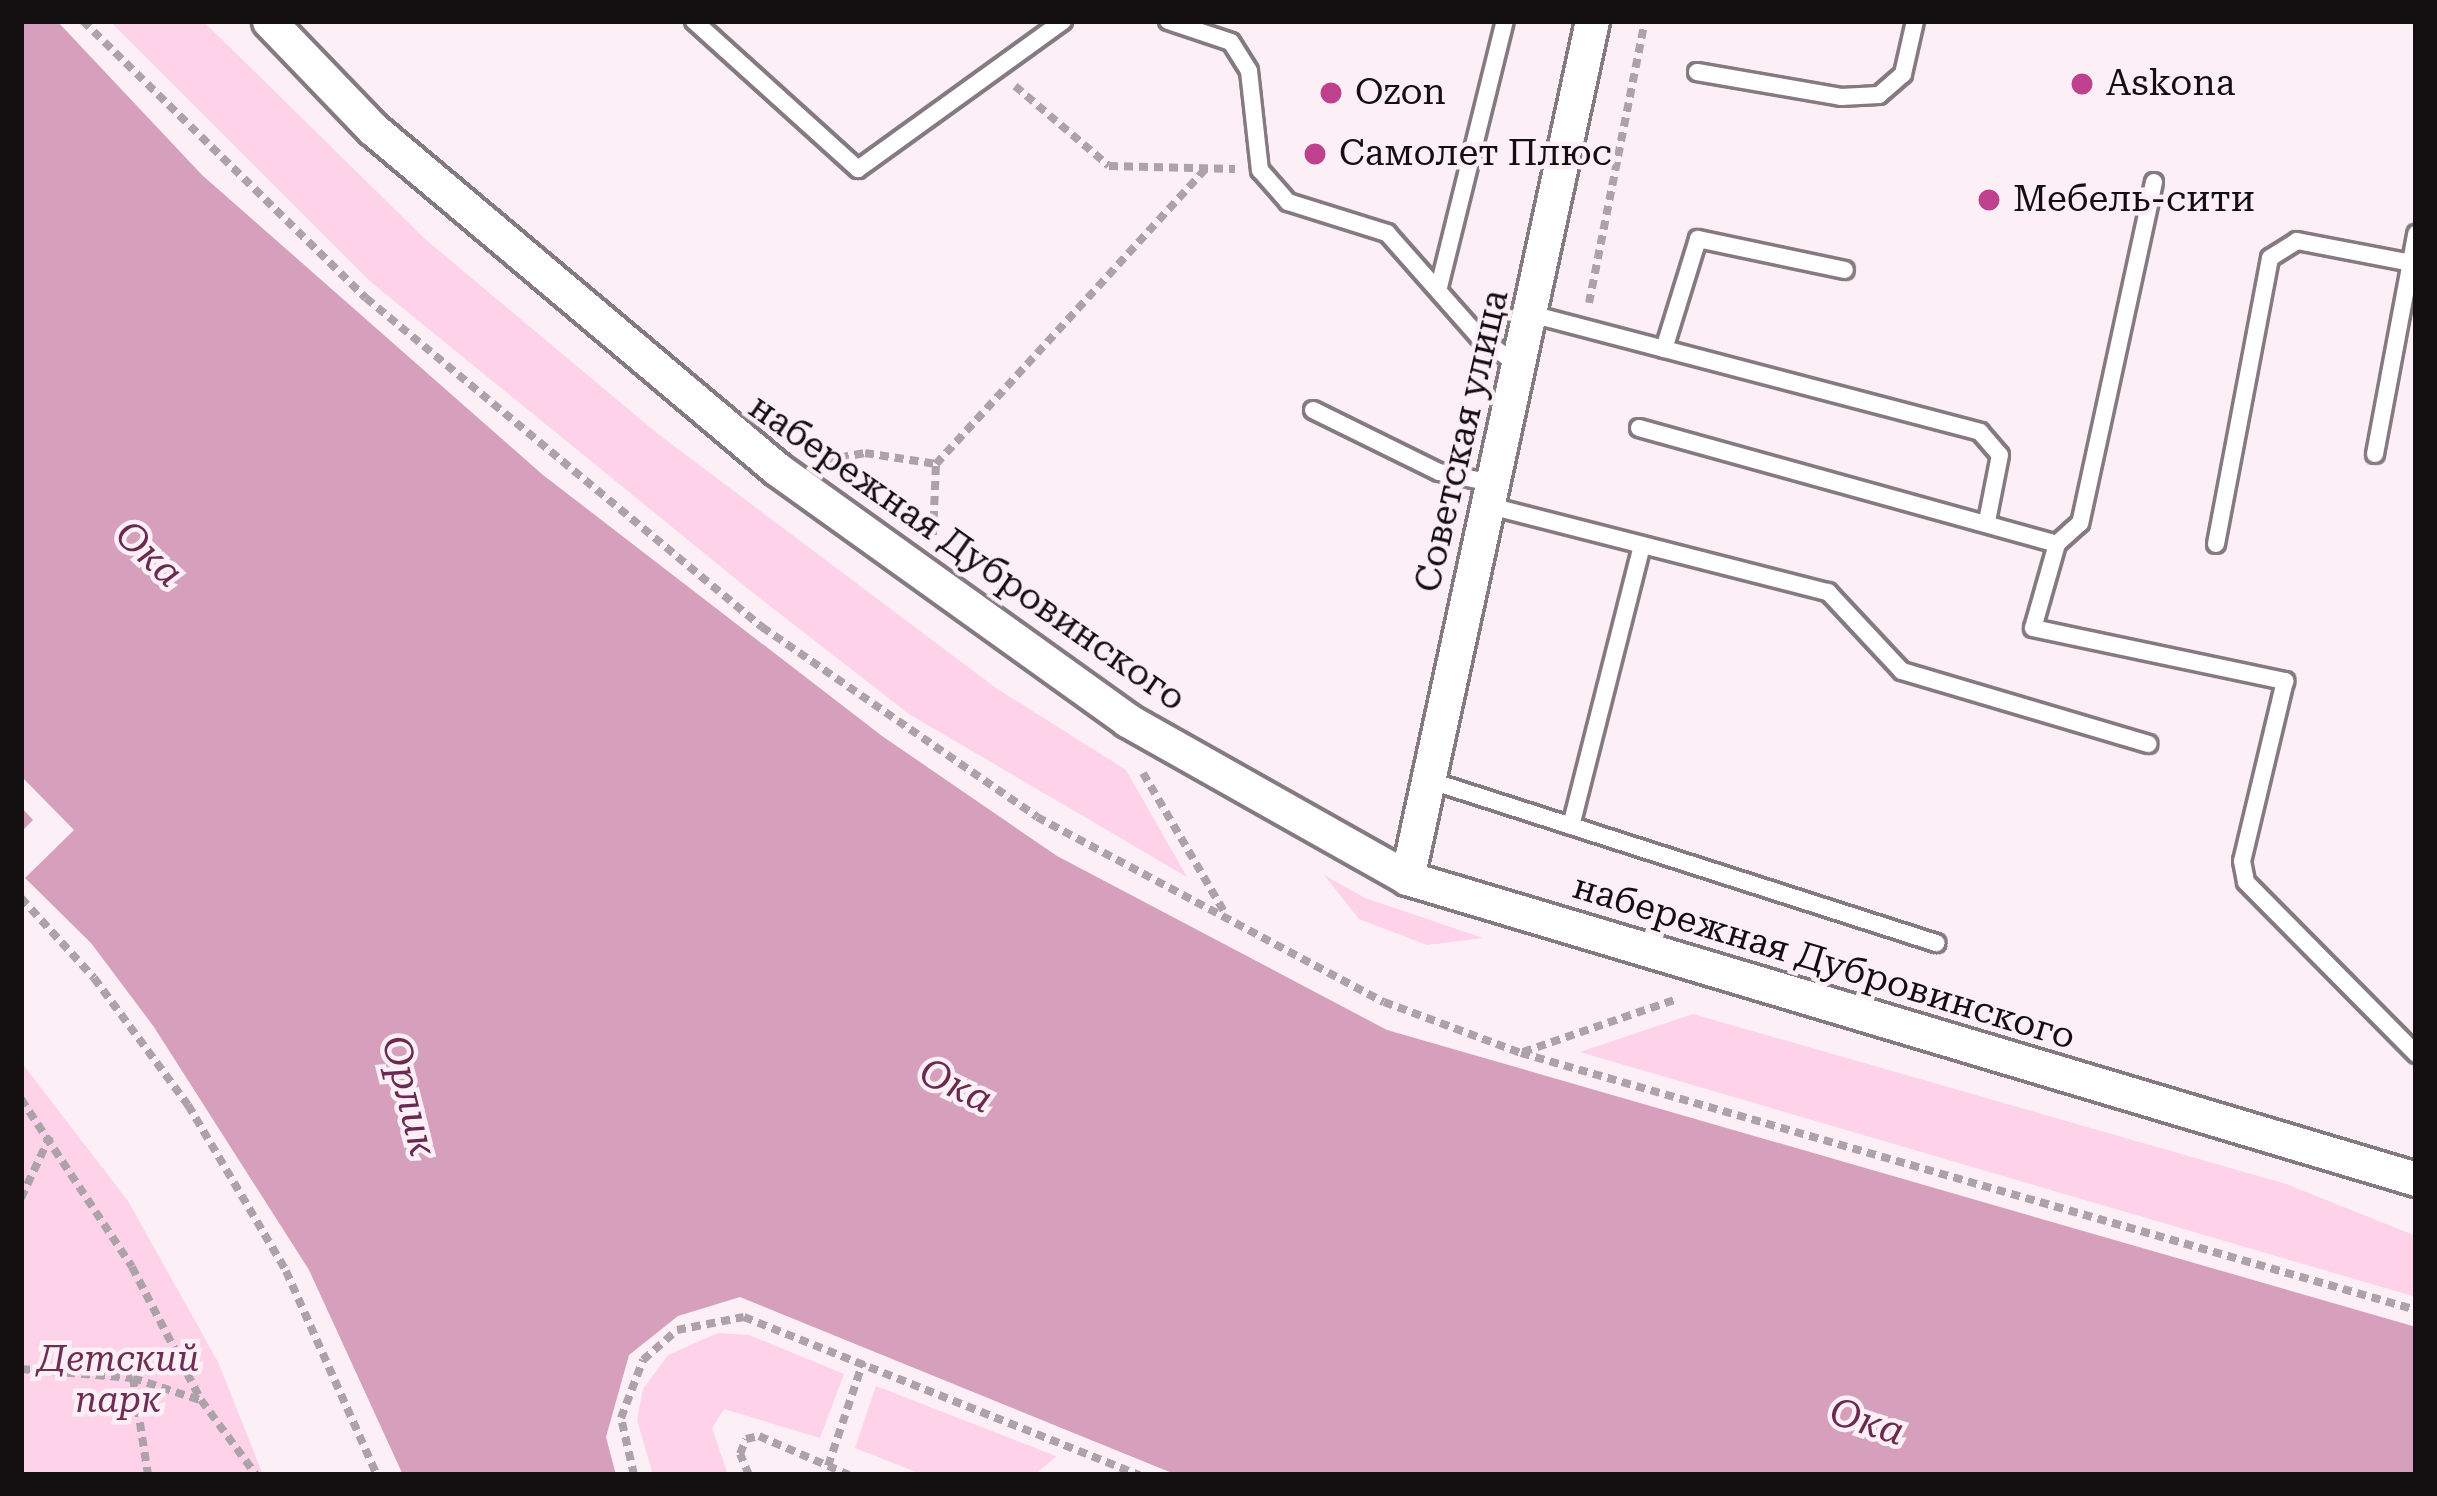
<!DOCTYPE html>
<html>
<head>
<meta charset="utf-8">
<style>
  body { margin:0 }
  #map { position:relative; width:2437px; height:1496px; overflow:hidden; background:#fdeff6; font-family:"Roboto Serif",serif }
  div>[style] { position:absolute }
  .green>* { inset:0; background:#fed2e8 }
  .water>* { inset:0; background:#d69fbb }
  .pier>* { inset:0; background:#fdeff6 }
  .path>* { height:8px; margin-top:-4px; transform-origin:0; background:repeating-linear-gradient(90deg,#ada2a7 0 9px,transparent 0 15px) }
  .roads { filter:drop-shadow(3px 0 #857a7f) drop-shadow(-3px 0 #857a7f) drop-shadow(0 3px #857a7f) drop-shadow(0 -3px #857a7f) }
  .service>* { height:16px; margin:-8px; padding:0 8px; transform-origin:8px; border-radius:8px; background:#fff }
  .minor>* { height:33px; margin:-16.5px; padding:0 16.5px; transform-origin:16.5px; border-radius:16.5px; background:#fff }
  .dots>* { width:33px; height:33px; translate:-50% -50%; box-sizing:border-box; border:6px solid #fdeff6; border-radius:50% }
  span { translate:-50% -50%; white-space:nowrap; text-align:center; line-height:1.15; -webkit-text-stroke:9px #fdeff6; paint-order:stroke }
  .poi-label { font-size:36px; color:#130e10 }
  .left { translate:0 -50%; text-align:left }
  .street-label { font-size:36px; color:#130e10 }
  .park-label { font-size:36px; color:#6e2d53; font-style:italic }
  .water-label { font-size:39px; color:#6a294f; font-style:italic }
  .frame { position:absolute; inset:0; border:24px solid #130e10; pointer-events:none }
</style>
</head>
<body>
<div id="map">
  <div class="green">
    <div style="clip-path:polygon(110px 21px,203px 21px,425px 239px,658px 434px,996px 688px,1126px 770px,1187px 877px,909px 714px,747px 588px,372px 283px)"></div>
    <div style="clip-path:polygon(1324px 875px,1365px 898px,1483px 938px,1427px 945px,1359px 919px)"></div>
    <div style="clip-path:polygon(1693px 1014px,2286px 1184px,2416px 1236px,2416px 1297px,1580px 1052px)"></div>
    <div style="clip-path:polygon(21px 1062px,128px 1201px,218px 1362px,263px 1475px,21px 1475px)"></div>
    <div style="clip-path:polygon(718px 1333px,749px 1335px,844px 1374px,820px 1438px,724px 1409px,712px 1428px,728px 1475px,653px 1475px,637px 1420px,643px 1389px,668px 1355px)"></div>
    <div style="clip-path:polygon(876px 1386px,1056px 1456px,1057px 1456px,1034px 1475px,924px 1475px,855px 1448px)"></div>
  </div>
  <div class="water">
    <div style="clip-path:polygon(21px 21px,57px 21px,202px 175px,543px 475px,882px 736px,1057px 856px,1387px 1030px,2416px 1327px,2416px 1475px,1177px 1475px,740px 1297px,678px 1316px,629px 1355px,606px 1437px,616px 1475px,403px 1475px,309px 1270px,154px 1027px,91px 943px,21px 874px)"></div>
  </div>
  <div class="pier">
    <div style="clip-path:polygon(21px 776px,74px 830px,21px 882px,21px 832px,33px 820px,21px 807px)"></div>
  </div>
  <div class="path">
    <div style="left:83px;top:21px;width:396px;rotate:44.4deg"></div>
    <div style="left:366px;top:298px;width:515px;rotate:39.72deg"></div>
    <div style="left:762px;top:627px;width:334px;rotate:34.6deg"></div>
    <div style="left:1037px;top:817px;width:393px;rotate:28.1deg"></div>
    <div style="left:1384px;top:1002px;width:146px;rotate:20.4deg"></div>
    <div style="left:1521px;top:1053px;width:931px;rotate:16.02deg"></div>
    <div style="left:1015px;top:86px;width:123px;rotate:40.4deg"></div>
    <div style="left:1109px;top:166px;width:126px;rotate:1.4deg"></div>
    <div style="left:1589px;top:303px;width:288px;rotate:-78.8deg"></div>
    <div style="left:825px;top:460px;width:41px;rotate:-9.9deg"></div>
    <div style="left:865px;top:453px;width:72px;rotate:8.8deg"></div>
    <div style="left:933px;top:535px;width:71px;rotate:-87.6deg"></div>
    <div style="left:936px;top:464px;width:399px;rotate:-47.6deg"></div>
    <div style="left:1143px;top:773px;width:164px;rotate:59.7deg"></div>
    <div style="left:21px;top:898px;width:108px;rotate:47.6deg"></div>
    <div style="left:94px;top:978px;width:158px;rotate:53.5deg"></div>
    <div style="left:188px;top:1105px;width:193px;rotate:59.4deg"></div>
    <div style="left:286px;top:1271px;width:223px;rotate:66deg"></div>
    <div style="left:1523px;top:1052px;width:163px;rotate:-19deg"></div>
    <div style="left:21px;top:1099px;width:201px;rotate:56.5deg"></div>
    <div style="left:132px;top:1267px;width:150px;rotate:62.6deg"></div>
    <div style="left:201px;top:1400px;width:93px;rotate:53.7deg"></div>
    <div style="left:21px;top:1198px;width:68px;rotate:-64.9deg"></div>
    <div style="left:21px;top:1369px;width:112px;rotate:4.6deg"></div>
    <div style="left:133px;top:1378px;width:71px;rotate:18.2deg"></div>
    <div style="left:133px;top:1378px;width:98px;rotate:81.2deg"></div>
    <div style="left:828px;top:1466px;width:110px;rotate:-71.4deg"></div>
    <div style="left:634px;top:1475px;width:58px;rotate:-102.8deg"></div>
    <div style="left:621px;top:1418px;width:62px;rotate:-69.2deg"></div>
    <div style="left:643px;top:1360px;width:45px;rotate:-41.4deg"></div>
    <div style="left:677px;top:1330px;width:68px;rotate:-11deg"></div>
    <div style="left:744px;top:1317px;width:426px;rotate:21.8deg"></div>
    <div style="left:749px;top:1475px;width:23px;rotate:-113deg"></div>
    <div style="left:740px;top:1454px;width:16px;rotate:-68deg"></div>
    <div style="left:746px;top:1439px;width:13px;rotate:-13deg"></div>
    <div style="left:759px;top:1436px;width:98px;rotate:23.4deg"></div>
  </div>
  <div class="roads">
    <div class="service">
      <div style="left:694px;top:21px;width:221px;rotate:42.1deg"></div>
      <div style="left:858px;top:169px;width:253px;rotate:-35.8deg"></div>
      <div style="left:1168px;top:21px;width:66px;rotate:18.4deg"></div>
      <div style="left:1231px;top:42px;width:34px;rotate:58deg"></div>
      <div style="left:1249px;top:71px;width:100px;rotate:83.7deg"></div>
      <div style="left:1260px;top:170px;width:43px;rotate:48.8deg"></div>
      <div style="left:1288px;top:202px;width:104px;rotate:17.4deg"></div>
      <div style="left:1387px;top:233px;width:139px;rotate:48.5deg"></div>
      <div style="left:1479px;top:337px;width:48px;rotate:35.7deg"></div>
      <div style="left:1697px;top:72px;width:146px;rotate:9.8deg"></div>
      <div style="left:1841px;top:97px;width:38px;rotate:-3deg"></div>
      <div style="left:1879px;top:95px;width:32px;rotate:-41deg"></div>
      <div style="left:1903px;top:74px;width:54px;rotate:-77.2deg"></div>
      <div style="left:2154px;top:182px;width:349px;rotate:102.2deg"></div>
      <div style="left:2080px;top:523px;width:31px;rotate:138deg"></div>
      <div style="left:2057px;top:544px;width:87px;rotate:105.9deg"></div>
      <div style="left:2033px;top:628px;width:258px;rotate:11.9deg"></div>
      <div style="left:2285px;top:681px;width:185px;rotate:103.4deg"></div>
      <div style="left:2242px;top:861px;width:21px;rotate:79deg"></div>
      <div style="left:2246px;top:882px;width:242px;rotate:45.3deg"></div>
      <div style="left:1439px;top:287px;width:274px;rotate:-76.1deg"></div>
      <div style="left:1531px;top:314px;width:464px;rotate:14.7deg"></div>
      <div style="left:1980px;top:432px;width:30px;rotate:49deg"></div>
      <div style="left:2000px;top:455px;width:67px;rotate:101.1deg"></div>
      <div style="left:1664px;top:349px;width:115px;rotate:-72.8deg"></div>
      <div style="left:1698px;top:239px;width:150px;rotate:11.9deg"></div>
      <div style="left:1313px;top:410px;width:140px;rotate:26.2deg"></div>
      <div style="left:1439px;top:472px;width:53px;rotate:11.9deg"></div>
      <div style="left:1639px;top:428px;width:434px;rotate:15.5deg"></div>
      <div style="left:2375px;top:454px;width:224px;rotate:-79.4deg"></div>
      <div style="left:1486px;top:505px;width:353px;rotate:14.3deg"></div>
      <div style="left:1828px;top:592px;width:108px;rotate:46.9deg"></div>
      <div style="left:1902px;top:671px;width:257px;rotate:16.5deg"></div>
      <div style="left:2216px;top:544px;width:291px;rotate:-79.3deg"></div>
      <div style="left:2270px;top:258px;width:32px;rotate:-32deg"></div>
      <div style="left:2297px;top:241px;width:116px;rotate:10.9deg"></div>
      <div style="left:1428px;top:780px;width:534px;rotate:17.79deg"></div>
      <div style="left:1571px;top:826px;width:289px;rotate:-75.8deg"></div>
    </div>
    <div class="minor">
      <div style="left:269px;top:21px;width:150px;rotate:46.1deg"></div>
      <div style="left:373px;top:129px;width:528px;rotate:40.08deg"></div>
      <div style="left:777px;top:469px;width:431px;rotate:35.6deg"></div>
      <div style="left:1127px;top:720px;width:322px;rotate:29.4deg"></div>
      <div style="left:1407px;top:878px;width:1053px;rotate:16.61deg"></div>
      <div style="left:1407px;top:878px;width:877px;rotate:-77.82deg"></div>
    </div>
  </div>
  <div class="dots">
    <div style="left:2082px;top:84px;background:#bf418e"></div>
    <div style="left:1331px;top:93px;background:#bf418e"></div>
    <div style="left:1315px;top:154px;background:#bf418e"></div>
    <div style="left:1989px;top:200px;background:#bf418e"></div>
  </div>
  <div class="poi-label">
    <span class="left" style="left:2106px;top:84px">Askona</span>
    <span class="left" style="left:1355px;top:93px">Ozon</span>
    <span class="left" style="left:1339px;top:154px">Самолет Плюс</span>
    <span class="left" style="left:2013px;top:200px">Мебель-сити</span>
  </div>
  <div class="street-label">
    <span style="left:1462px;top:441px;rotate:-77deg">Советская улица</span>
    <span style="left:967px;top:553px;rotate:35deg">набережная Дубровинского</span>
    <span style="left:1824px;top:962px;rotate:17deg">набережная Дубровинского</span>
  </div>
  <div class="park-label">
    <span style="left:118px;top:1380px">Детский<br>парк</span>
  </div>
  <div class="water-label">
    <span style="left:149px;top:554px;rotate:43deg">Ока</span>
    <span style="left:956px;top:1086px;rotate:26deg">Ока</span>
    <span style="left:409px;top:1096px;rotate:76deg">Орлик</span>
    <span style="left:1867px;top:1422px;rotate:18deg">Ока</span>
  </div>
  <div class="frame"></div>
</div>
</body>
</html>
